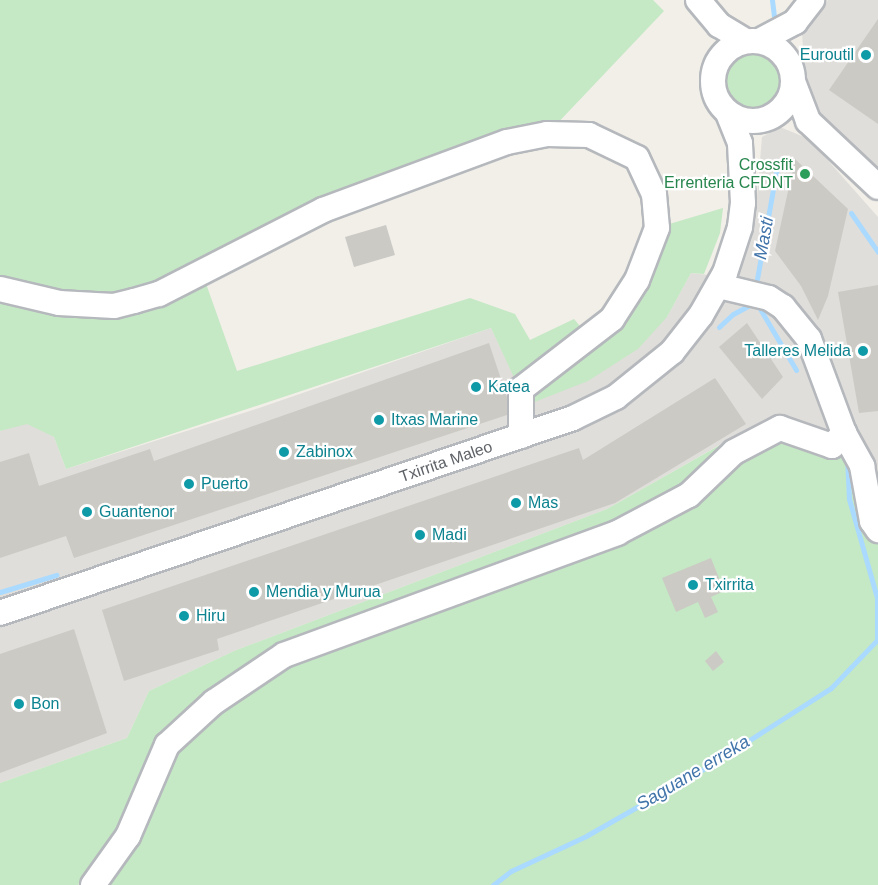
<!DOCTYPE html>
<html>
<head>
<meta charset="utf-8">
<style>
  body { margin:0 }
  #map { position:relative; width:878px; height:885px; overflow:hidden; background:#f1efe8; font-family:Helvetica,sans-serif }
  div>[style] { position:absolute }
  .industrial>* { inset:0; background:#e0deda }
  .green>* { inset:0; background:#c5e8c5 }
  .round { border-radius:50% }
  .stream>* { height:5px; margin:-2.5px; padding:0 2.5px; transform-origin:2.5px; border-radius:2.5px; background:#aadaff }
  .building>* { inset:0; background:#cccac5 }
  .roads { filter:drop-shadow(2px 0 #b5b8bc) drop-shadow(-2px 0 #b5b8bc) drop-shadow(0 2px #b5b8bc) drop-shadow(0 -2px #b5b8bc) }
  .minor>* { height:24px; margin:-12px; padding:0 12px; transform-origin:12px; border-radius:12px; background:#fff }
  .minor>.ring { margin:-12px; padding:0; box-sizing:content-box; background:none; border:24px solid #fff; border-radius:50% }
  .dots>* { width:16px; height:16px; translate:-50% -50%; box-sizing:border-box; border:3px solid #fff; border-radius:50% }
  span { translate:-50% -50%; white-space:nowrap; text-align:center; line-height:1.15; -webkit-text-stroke:4.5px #fff; paint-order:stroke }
  .culture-label { font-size:16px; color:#0d838f }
  .right { translate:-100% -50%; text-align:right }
  .left { translate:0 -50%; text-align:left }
  .leisure-label { font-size:16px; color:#27864d }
  .street-label { font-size:16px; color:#5f6368 }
  .water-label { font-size:18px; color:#4174aa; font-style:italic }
</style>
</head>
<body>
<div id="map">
  <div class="industrial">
    <div style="clip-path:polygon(828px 0,878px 0,878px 180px,807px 102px,802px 34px)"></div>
    <div style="clip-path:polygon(780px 127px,809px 139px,878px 217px,878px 508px,844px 448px,767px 418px,607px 509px,234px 651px,149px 691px,127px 738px,0 783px,0 431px,27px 423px,54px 437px,66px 469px,259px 408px,491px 328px,527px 404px,667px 317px,691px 273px,736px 278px,757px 197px,762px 137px)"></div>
  </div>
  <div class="green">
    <div style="clip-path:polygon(0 0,653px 0,664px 11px,552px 129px,226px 252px,113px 301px,0 284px)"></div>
    <div class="round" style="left:723px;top:50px;width:62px;height:62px"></div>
    <div style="clip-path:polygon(723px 208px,720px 233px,704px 274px,691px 273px,667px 317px,638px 349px,588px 381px,527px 405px,531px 388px,588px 349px,666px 225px)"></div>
    <div style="clip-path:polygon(204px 278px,237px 371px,470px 298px,515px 314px,530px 340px,574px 319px,585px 332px,516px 382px,491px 328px,66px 469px,54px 437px,27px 424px,0 431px,0 295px,59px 307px)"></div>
    <div style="clip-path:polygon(780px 436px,844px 448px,878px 508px,878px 885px,103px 885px,88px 874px,78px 885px,0 885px,0 783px,127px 738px,149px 691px,234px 651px,607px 509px,720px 445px,734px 459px)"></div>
  </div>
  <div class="stream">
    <div style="left:772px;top:0;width:16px;rotate:83deg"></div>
    <div style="left:851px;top:213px;width:47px;rotate:55.3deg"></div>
    <div style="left:757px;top:279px;width:120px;rotate:-79.9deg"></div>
    <div style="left:719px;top:327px;width:19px;rotate:-43deg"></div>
    <div style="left:733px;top:314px;width:26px;rotate:-28deg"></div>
    <div style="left:756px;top:302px;width:79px;rotate:59.5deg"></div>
    <div style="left:847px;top:457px;width:42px;rotate:87.3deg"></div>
    <div style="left:849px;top:499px;width:103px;rotate:74.2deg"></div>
    <div style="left:877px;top:598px;width:42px;rotate:90deg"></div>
    <div style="left:0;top:592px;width:59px;rotate:-16.9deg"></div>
    <div style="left:493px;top:885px;width:23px;rotate:-38deg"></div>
    <div style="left:511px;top:871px;width:83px;rotate:-25deg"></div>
    <div style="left:586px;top:836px;width:145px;rotate:-29.7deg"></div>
    <div style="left:712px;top:764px;width:141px;rotate:-32.6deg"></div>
    <div style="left:831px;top:688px;width:66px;rotate:-46.2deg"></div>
  </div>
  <div class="building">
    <div style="clip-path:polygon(878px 19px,878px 124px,829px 90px)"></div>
    <div style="clip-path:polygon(795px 159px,848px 209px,828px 296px,818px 320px,801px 286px,775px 251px)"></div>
    <div style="clip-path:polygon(386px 225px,395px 255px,354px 267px,345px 237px)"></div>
    <div style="clip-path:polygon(878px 285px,878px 411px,859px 413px,838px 292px)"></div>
    <div style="clip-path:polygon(747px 323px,783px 377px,762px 399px,719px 347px)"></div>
    <div style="clip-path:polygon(489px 343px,507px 397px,507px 415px,74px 558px,66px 536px,0 558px,0 462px,29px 453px,39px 486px,150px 449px,154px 461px)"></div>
    <div style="clip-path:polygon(715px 378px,746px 424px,615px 503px,217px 639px,219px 650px,124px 681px,102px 610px,579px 448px,583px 460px)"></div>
    <div style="clip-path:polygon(711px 558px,724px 591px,711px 597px,718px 612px,705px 618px,698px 602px,676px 612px,662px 578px)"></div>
    <div style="clip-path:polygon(74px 629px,107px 733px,0 773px,0 654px)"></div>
    <div style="clip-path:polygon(716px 651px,724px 662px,713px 671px,705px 661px)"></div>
  </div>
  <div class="roads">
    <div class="minor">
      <div style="left:698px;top:0;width:33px;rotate:50deg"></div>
      <div style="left:719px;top:25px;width:31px;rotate:31deg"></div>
      <div class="ring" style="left:713px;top:41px;width:56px;height:56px"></div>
      <div style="left:759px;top:41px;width:41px;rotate:-27.8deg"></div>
      <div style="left:795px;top:22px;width:28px;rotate:-52deg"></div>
      <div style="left:794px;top:84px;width:40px;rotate:69deg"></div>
      <div style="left:808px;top:121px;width:96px;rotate:43.3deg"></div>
      <div style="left:719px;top:286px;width:51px;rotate:13.5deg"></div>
      <div style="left:769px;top:298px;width:17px;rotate:33deg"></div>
      <div style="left:783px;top:307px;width:41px;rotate:50.9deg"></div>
      <div style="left:809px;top:339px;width:100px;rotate:69.6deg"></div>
      <div style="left:844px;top:433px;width:38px;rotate:61deg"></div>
      <div style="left:862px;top:466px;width:56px;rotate:79.7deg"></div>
      <div style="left:872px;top:521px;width:11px;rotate:56deg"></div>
      <div style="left:0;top:289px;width:61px;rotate:13.3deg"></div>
      <div style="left:59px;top:303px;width:55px;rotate:3.1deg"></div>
      <div style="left:114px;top:306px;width:21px;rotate:-14deg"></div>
      <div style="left:134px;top:301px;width:26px;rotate:-16deg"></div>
      <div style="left:159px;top:294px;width:184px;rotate:-27.1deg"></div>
      <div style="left:323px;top:210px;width:196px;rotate:-20.3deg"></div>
      <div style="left:507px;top:142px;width:41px;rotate:-11.3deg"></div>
      <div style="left:547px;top:134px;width:42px;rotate:1.4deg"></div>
      <div style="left:589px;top:135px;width:53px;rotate:25.6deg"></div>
      <div style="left:637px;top:158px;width:40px;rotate:65deg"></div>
      <div style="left:654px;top:194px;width:34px;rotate:85deg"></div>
      <div style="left:657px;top:228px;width:56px;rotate:111deg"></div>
      <div style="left:637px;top:280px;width:46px;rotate:122.7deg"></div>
      <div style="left:612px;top:319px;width:115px;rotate:142.4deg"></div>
      <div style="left:521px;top:389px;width:47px;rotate:90deg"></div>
      <div style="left:0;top:613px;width:605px;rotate:-18.79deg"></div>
      <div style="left:573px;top:418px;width:48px;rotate:-26deg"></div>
      <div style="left:616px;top:397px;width:72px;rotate:-38.8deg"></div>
      <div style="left:672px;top:352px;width:47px;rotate:-51.9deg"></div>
      <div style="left:701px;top:315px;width:48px;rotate:-60.3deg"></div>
      <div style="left:725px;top:273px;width:48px;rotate:-71.9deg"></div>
      <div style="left:740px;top:227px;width:24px;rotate:-83deg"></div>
      <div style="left:743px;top:203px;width:60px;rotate:-92.9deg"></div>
      <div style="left:740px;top:143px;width:32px;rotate:-112deg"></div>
      <div style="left:93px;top:885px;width:60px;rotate:-54.5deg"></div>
      <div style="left:128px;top:836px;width:99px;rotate:-66.8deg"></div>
      <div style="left:167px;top:745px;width:64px;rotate:-42.5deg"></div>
      <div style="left:214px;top:702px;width:84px;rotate:-33.9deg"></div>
      <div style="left:284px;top:655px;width:355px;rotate:-20.1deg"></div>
      <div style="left:617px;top:533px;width:81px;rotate:-27.8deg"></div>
      <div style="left:689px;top:495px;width:62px;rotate:-43.7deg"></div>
      <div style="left:734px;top:452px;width:52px;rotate:-27.6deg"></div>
      <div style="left:780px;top:428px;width:55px;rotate:19.1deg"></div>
      <div style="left:832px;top:446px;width:18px;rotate:-47deg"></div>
    </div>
  </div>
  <div class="dots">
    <div style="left:866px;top:55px;background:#0f9aa8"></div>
    <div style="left:805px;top:174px;background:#2e9e5b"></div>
    <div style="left:863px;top:351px;background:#0f9aa8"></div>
    <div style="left:476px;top:387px;background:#0f9aa8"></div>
    <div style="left:379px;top:420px;background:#0f9aa8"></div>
    <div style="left:284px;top:452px;background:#0f9aa8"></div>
    <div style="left:189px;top:484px;background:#0f9aa8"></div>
    <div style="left:516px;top:503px;background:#0f9aa8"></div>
    <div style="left:87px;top:512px;background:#0f9aa8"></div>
    <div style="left:420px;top:535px;background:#0f9aa8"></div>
    <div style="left:693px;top:585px;background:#0f9aa8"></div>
    <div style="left:254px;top:592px;background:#0f9aa8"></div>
    <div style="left:184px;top:616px;background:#0f9aa8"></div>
    <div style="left:19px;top:704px;background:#0f9aa8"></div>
  </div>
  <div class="culture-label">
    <span class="right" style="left:854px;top:55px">Euroutil</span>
    <span class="right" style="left:851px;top:351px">Talleres Melida</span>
    <span class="left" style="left:488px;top:387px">Katea</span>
    <span class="left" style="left:391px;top:420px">Itxas Marine</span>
    <span class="left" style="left:296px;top:452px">Zabinox</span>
    <span class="left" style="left:201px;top:484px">Puerto</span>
    <span class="left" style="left:528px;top:503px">Mas</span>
    <span class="left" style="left:99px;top:512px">Guantenor</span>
    <span class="left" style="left:432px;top:535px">Madi</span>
    <span class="left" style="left:705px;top:585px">Txirrita</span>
    <span class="left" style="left:266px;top:592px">Mendia y Murua</span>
    <span class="left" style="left:196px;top:616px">Hiru</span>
    <span class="left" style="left:31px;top:704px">Bon</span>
  </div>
  <div class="leisure-label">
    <span class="right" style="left:793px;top:174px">Crossfit<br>Errenteria CFDNT</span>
  </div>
  <div class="street-label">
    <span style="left:446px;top:462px;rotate:-19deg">Txirrita Maleo</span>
  </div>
  <div class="water-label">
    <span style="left:764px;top:238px;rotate:-80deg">Masti</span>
    <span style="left:693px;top:773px;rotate:-31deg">Saguane erreka</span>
  </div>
</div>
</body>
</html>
